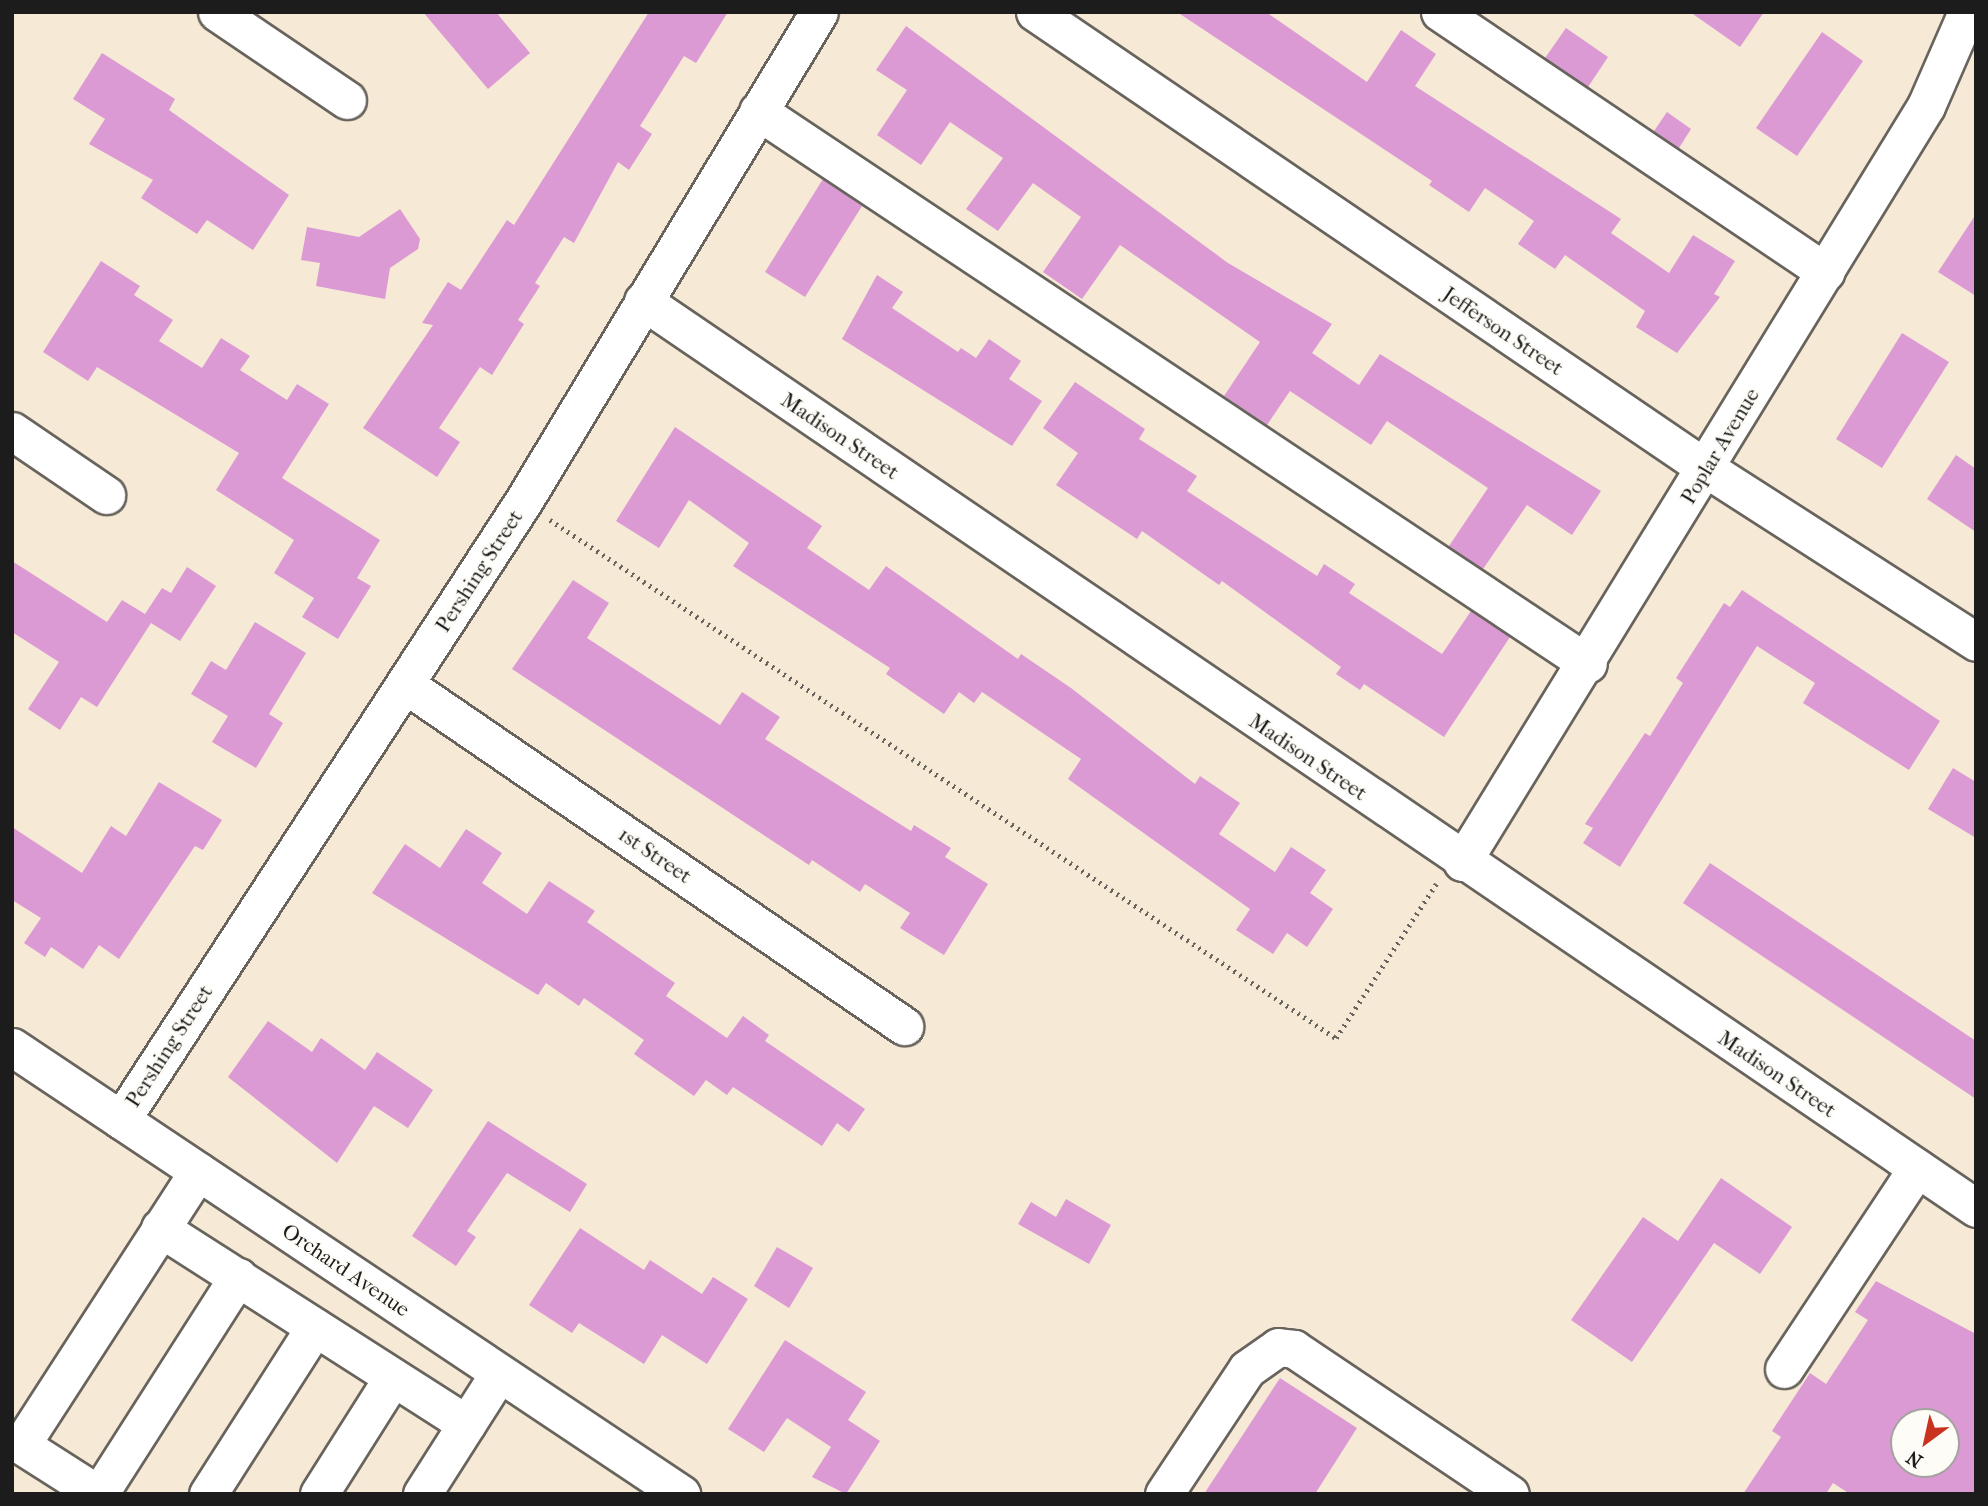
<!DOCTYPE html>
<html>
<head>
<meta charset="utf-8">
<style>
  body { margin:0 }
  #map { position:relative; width:1988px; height:1506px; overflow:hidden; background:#f6e9d5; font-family:"IM FELL French Canon",serif }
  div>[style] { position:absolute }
  .building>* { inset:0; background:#dc9ad5 }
  .path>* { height:4.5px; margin-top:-2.25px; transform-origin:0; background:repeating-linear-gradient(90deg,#68645d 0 2px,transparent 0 7px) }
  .roads { filter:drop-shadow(2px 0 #68645d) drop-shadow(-2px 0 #68645d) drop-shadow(0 2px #68645d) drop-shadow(0 -2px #68645d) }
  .minor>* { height:37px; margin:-18.5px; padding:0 18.5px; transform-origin:18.5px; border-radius:18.5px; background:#fff }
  span { translate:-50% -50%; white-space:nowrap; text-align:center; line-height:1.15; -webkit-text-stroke:5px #fdfcf7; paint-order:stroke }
  .street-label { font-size:21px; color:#1c1c1c }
  .frame { position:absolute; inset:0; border:14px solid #1c1c1c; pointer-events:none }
  .north { position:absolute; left:1890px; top:1408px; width:70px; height:70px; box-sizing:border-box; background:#fdfcf7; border:2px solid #a3a29f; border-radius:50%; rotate:213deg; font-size:19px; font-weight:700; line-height:28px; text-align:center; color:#1c1c1c }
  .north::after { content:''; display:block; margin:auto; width:24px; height:32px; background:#c8321e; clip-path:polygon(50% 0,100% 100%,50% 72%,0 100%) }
</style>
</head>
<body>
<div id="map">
  <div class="building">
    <div style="clip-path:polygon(423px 12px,496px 12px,530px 53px,488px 89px)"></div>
    <div style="clip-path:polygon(649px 12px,728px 12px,696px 63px,684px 56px,640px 126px,652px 134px,629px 170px,618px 162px,574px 243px,564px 237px,535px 283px,540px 286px,518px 320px,524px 324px,492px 375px,480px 367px,439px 428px,460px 442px,437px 477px,363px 428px,433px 325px,422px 323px,448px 282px,461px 290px,507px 220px,514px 225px)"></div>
    <div style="clip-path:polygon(1177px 12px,1266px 12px,1367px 82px,1401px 30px,1436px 54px,1415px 86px,1621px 219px,1611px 233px,1669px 273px,1693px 235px,1735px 261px,1714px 294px,1720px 297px,1677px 353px,1636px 327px,1645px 311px,1565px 255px,1555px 269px,1518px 244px,1534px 221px,1485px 188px,1469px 212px,1429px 185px,1432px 181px)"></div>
    <div style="clip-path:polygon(1690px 12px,1764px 12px,1740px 47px)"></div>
    <div style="clip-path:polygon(906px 26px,1228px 263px,1332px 324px,1312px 353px,1359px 385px,1380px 354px,1601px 491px,1572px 535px,1527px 505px,1483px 569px,1449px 546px,1488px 488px,1387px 421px,1371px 445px,1290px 391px,1267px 425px,1224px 396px,1260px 342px,1120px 245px,1082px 299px,1043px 272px,1081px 217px,1033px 183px,998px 231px,966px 209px,1003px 158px,950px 122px,921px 165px,877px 135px,907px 90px,876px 70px)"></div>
    <div style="clip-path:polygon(1566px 28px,1608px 57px,1588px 87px,1545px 58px)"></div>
    <div style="clip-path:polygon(1822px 32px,1863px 61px,1797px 156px,1756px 128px)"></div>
    <div style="clip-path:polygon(102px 53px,175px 99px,169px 110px,289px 195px,253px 250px,207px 220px,197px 234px,141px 198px,153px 180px,89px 144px,105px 119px,73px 99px)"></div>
    <div style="clip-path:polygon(1667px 112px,1691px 129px,1679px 148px,1654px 131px)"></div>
    <div style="clip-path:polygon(823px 179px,862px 206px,805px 297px,765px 272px)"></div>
    <div style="clip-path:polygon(400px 209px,420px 239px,418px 249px,390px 268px,385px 299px,316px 286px,320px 263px,301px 260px,307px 227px,359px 237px)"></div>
    <div style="clip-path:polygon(1976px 214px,1976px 296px,1938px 272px)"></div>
    <div style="clip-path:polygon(101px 261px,140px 286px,134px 295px,173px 320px,159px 341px,202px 368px,221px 338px,250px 356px,240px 370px,287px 400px,297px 384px,329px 404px,282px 478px,380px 540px,357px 578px,371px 586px,338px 639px,302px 617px,314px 598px,274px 573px,294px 540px,216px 490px,239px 453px,97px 367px,88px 381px,43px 352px)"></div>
    <div style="clip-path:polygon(877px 275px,903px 292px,892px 308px,958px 352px,961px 348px,976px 358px,989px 339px,1021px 361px,1009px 379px,1042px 401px,1012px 446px,842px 339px)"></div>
    <div style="clip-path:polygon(1902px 333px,1949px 362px,1882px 468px,1836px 439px)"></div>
    <div style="clip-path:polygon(1075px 382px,1145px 429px,1139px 439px,1197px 476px,1187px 491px,1317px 576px,1324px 564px,1355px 584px,1349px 593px,1442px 654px,1471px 611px,1510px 637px,1444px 737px,1364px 684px,1360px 690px,1336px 674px,1341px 667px,1222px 581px,1219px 585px,1142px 531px,1137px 539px,1056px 485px,1078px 453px,1043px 428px)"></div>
    <div style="clip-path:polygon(675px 427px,822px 526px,807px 548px,869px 590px,886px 566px,1018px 659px,1021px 654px,1071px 688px,1195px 784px,1200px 776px,1240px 803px,1219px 834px,1275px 872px,1291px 847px,1326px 870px,1310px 893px,1333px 909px,1307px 947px,1287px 933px,1273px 954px,1236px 930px,1250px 909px,1068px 779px,1081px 759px,982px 692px,974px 703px,959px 692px,944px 714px,886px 674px,890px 668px,733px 566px,749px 543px,689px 500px,659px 548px,616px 521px)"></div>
    <div style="clip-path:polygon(1956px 455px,1976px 469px,1976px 532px,1927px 499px)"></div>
    <div style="clip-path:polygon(12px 561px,107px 622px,122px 600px,145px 614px,162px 588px,171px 593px,187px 567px,216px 586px,180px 641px,151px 623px,97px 707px,81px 697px,60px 730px,28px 709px,59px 662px,12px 632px)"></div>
    <div style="clip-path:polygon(573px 580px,609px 603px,587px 638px,720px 725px,742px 692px,780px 717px,765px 739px,911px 831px,914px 825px,951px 848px,945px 857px,988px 884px,944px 955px,900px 928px,910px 913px,865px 884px,860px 892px,812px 860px,809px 865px,512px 669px)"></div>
    <div style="clip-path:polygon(1742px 590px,1940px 721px,1909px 770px,1803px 703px,1815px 683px,1757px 646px,1620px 867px,1583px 843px,1593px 828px,1585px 824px,1645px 733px,1650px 736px,1683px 683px,1676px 678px,1724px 603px,1730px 607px)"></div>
    <div style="clip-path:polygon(255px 622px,306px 653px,269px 714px,283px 723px,256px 768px,212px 742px,228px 716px,191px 694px,211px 661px,226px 670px)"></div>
    <div style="clip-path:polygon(1953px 768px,1976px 782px,1976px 838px,1928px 809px)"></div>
    <div style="clip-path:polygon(159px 782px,222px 820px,203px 850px,195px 846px,119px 959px,99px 945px,83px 969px,51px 947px,45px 957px,24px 943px,41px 918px,12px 900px,12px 827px,82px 873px,111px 826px,126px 836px)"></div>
    <div style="clip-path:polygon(466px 829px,502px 853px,482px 883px,527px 914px,549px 881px,595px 911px,587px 922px,675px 983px,666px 996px,727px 1038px,743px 1016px,769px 1035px,765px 1041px,865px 1109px,849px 1132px,837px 1123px,822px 1146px,733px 1087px,727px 1095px,706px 1080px,694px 1096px,634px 1054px,644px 1040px,584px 998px,579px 1006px,546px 983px,538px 995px,372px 893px,405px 844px,440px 868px)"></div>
    <div style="clip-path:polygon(1710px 863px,1976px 1041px,1976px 1099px,1683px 903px)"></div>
    <div style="clip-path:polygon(268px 1021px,312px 1052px,321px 1038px,365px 1070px,377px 1052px,433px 1090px,408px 1128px,374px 1106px,337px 1163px,228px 1077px)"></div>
    <div style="clip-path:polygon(488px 1121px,587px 1184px,570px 1212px,507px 1173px,467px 1231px,476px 1237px,456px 1266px,412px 1236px)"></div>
    <div style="clip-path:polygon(1721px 1178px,1792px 1227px,1760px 1274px,1714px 1243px,1632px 1362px,1571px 1320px,1643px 1217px,1678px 1241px)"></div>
    <div style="clip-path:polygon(1066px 1199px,1111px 1225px,1089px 1264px,1018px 1224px,1031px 1202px,1056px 1217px)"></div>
    <div style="clip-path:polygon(580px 1228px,644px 1270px,650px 1260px,702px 1294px,713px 1277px,748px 1299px,707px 1364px,662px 1335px,644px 1364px,579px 1323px,572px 1333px,529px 1305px)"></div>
    <div style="clip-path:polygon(777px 1247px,813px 1268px,789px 1308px,754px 1286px)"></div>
    <div style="clip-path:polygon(evenodd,1876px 1281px,1976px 1334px,1976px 1494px,1850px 1494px,1833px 1483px,1826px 1494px,1743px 1494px,1781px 1437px,1772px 1431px,1810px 1373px,1826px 1384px,1868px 1320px,1855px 1312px,1876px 1281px,1904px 1422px,1946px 1422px,1946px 1464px,1904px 1464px,1904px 1422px)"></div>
    <div style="clip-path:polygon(785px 1340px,866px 1392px,848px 1420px,880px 1441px,846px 1494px,812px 1477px,831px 1447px,787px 1418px,764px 1452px,728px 1429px)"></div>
    <div style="clip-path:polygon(1280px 1378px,1357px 1428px,1315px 1494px,1204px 1494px)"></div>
  </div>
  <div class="path">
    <div style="left:550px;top:520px;width:941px;rotate:33.39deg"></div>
    <div style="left:1336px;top:1038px;width:184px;rotate:-57deg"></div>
  </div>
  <div class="roads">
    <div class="minor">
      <div style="left:217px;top:12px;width:157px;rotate:34.1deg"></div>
      <div style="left:1035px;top:12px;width:813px;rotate:34.22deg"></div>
      <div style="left:1707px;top:469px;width:320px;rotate:32.7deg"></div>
      <div style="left:1440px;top:12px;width:465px;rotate:34deg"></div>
      <div style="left:758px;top:111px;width:997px;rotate:33.67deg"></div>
      <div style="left:643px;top:301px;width:1612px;rotate:34.23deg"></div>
      <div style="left:12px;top:431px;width:114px;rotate:34.2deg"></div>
      <div style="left:406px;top:685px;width:604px;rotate:34.4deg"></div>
      <div style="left:1462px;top:862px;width:887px;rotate:-58.46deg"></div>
      <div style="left:1926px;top:106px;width:103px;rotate:-66.4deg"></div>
      <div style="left:12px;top:1047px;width:805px;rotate:33.75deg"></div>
      <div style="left:121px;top:1120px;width:737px;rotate:-56.96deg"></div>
      <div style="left:523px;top:502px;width:572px;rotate:-58.86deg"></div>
      <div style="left:160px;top:1228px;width:364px;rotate:32.6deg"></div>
      <div style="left:1784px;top:1369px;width:241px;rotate:-56.5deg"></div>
      <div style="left:98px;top:1494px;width:91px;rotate:-147.5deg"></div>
      <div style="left:21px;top:1445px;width:326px;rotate:-57.1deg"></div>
      <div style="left:99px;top:1494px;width:258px;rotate:-57.4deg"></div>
      <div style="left:208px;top:1494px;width:198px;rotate:-57.4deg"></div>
      <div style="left:319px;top:1494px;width:138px;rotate:-57.7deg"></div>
      <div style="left:422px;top:1494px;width:143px;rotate:-57.5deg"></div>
      <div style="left:1164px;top:1494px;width:150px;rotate:-56.4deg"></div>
      <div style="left:1247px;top:1369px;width:38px;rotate:-35deg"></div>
      <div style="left:1278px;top:1347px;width:16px;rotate:7deg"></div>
      <div style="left:1294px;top:1349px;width:260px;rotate:33.9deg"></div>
    </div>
  </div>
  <div class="street-label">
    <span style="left:1503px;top:331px;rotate:34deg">Jefferson Street</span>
    <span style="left:840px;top:436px;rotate:34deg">Madison Street</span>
    <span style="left:1720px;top:446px;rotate:-59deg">Poplar Avenue</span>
    <span style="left:479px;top:571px;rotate:-57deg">Pershing Street</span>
    <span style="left:1308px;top:757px;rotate:34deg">Madison Street</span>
    <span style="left:655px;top:855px;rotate:34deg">1st Street</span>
    <span style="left:169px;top:1046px;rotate:-57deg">Pershing Street</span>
    <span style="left:1777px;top:1074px;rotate:34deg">Madison Street</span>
    <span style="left:346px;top:1270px;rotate:34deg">Orchard Avenue</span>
  </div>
  <div class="frame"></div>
  <div class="north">N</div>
</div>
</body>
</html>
